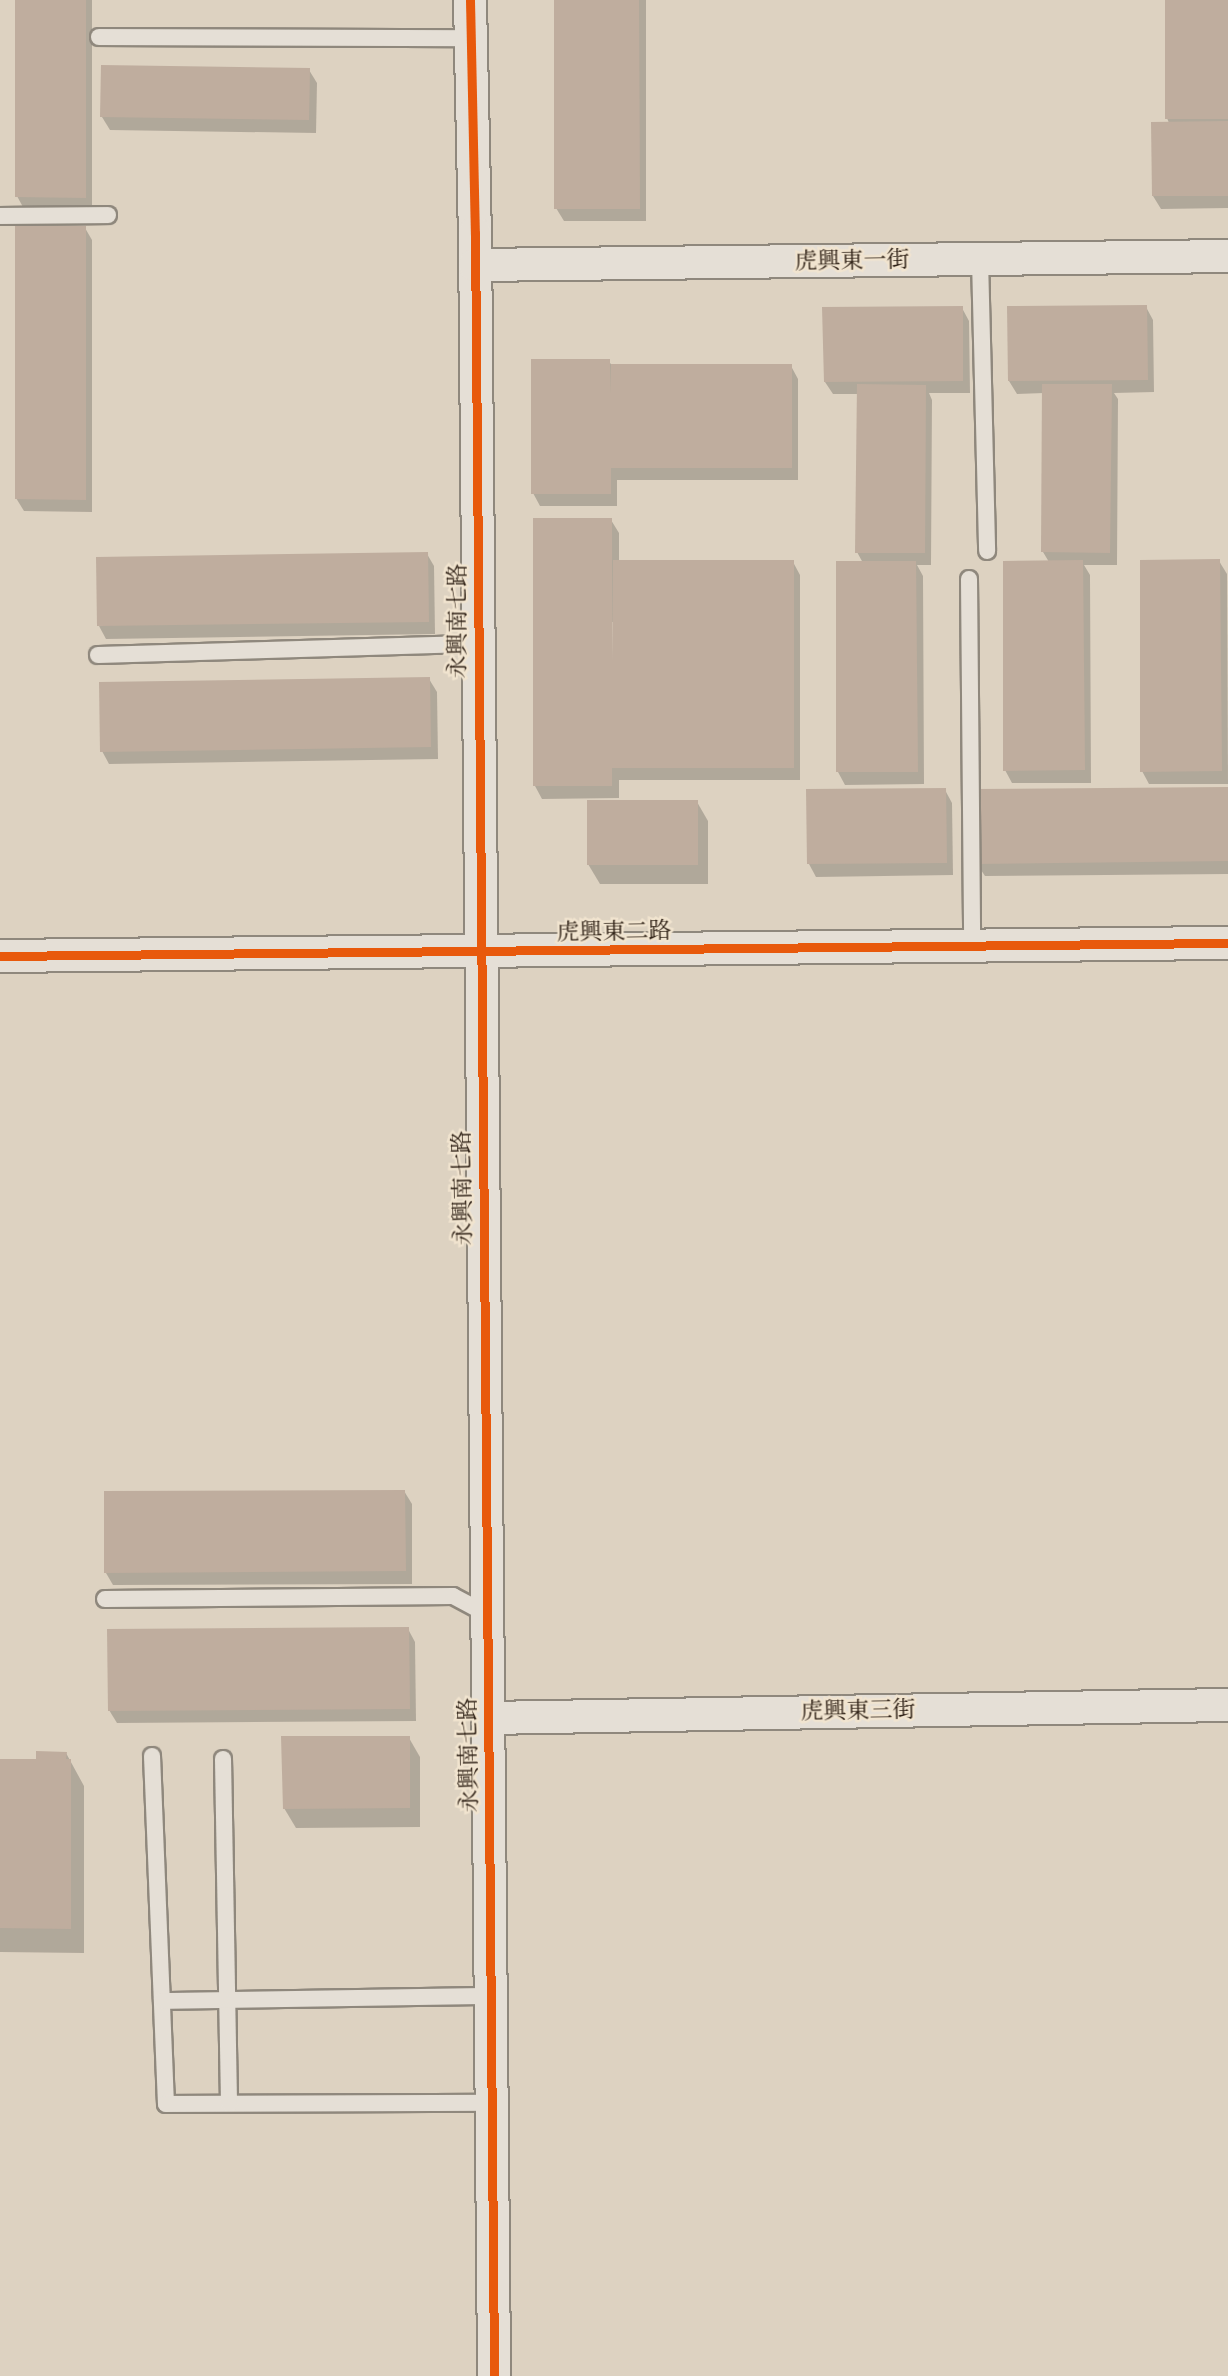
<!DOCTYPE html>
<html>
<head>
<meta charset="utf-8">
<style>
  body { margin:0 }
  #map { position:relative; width:1228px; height:2376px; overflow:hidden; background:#ddd2c1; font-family:Cardo,"Noto Serif TC",serif }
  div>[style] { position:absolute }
  .shadow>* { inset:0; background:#0003 }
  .building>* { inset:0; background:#bfad9e }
  .roads { filter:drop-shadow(2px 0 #8f887d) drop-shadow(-2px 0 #8f887d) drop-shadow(0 2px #8f887d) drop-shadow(0 -2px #8f887d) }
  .service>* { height:16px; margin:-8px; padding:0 8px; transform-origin:8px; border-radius:8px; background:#e5dfd6 }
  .minor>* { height:32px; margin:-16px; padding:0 16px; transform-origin:16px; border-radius:16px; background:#e5dfd6 }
  .cycleway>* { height:9px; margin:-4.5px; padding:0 4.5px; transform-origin:4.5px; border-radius:4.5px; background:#e8590c }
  span { translate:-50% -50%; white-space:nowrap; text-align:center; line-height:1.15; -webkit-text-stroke:5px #f1e4cf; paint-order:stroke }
  .street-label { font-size:23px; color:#2b1d12 }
</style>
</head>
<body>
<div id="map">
  <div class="shadow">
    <div style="clip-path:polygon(16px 0,92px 0,92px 210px,24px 209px,17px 196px)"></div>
    <div style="clip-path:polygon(556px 0,646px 0,646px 221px,564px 221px,556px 208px)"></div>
    <div style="clip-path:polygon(1167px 0,1228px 0,1228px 208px,1161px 209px,1153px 196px,1169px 123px,1167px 118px)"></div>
    <div style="clip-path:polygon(309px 70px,317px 83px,316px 133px,110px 130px,102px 117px)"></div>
    <div style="clip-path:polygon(85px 228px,92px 240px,92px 512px,24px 511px,16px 498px)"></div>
    <div style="clip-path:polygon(1146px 307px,1153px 320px,1154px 392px,1114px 393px,1118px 399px,1117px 565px,1084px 565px,1090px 575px,1091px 783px,1012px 783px,1005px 770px,1049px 562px,1043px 552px,1044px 393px,1017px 394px,1009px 381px)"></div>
    <div style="clip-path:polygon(962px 308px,969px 321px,970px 393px,929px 393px,932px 400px,931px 565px,917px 565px,923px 576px,924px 784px,845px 785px,838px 772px,863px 563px,857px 552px,858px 394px,833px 394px,825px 382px)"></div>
    <div style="clip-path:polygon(609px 361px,612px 366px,791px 366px,798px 379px,798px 480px,617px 480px,617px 506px,540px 506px,533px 493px)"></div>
    <div style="clip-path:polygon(evenodd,611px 520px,619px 533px,619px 562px,793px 562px,800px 575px,800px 780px,619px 780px,619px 798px,542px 799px,535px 786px,611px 520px,611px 622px,615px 622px,613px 673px,611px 622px)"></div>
    <div style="clip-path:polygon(427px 554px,434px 566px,435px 634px,106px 639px,99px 626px)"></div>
    <div style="clip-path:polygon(1219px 561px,1227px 574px,1228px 784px,1149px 784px,1142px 771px)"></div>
    <div style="clip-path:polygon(429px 679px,437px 692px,438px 759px,109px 764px,102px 751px)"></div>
    <div style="clip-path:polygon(1228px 789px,1228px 874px,985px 876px,977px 864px)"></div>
    <div style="clip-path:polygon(945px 790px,952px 803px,953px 875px,816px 877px,809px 864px)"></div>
    <div style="clip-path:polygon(697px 802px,708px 821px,708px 884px,600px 884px,588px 864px)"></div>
    <div style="clip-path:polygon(404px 1491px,412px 1504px,412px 1584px,113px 1585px,106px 1573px)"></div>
    <div style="clip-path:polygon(408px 1629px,415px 1642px,416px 1721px,117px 1723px,109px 1710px)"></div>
    <div style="clip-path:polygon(409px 1738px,420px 1757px,420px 1827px,296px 1828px,284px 1808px)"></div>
    <div style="clip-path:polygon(66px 1753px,84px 1786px,84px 1953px,0 1952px,0 1761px,38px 1761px)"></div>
  </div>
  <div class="building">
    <div style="clip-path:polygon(15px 0,86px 0,86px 198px,15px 197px)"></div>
    <div style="clip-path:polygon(554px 0,639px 0,640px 209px,554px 209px)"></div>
    <div style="clip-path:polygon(1165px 0,1228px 0,1228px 119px,1165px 119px)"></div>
    <div style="clip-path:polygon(101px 65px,310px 68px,309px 120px,100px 117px)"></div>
    <div style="clip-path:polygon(1228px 121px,1228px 196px,1152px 196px,1151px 122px)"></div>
    <div style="clip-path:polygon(15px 226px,86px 226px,86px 500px,15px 499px)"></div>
    <div style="clip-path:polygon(1147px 305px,1148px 380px,1008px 381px,1007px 306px)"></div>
    <div style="clip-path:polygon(963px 306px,963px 381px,824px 382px,822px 307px)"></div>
    <div style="clip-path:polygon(531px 359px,610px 359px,610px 394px,611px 364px,792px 364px,792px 468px,611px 468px,611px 494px,531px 494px)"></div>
    <div style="clip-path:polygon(857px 384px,926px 385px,925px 553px,855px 553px)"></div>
    <div style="clip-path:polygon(1042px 384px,1112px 384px,1110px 553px,1041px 552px)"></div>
    <div style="clip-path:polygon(533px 518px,612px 518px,612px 664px,613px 560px,794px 560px,794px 768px,612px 768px,612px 786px,533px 786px)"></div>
    <div style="clip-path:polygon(428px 552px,429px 622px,97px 626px,96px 557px)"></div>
    <div style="clip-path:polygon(1220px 559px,1222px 771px,1140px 772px,1140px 560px)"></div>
    <div style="clip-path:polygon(1083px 560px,1085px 770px,1003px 771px,1003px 561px)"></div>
    <div style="clip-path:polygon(836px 561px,916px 561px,918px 772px,836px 772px)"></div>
    <div style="clip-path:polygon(430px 677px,431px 747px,100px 752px,99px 682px)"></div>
    <div style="clip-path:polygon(1228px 787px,1228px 861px,975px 864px,974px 789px)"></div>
    <div style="clip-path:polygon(946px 788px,947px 863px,807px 864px,806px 789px)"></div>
    <div style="clip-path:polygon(587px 800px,698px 800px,698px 865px,587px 865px)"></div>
    <div style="clip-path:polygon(405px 1490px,406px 1571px,104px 1573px,104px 1491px)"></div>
    <div style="clip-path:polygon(409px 1627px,410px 1709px,108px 1711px,107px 1629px)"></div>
    <div style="clip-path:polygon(281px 1736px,410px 1736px,410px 1808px,283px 1809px)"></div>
    <div style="clip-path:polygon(36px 1751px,67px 1752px,66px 1759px,71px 1759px,71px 1929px,0 1928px,0 1759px,36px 1759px)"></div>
  </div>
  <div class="roads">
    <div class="service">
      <div style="left:99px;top:37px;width:371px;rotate:0.2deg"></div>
      <div style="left:0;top:216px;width:108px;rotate:-0.5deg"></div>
      <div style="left:980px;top:259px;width:292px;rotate:88.6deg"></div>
      <div style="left:969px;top:579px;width:367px;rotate:89.5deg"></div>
      <div style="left:98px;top:655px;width:379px;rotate:-1.7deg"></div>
      <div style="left:105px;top:1599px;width:348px;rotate:-0.5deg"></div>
      <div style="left:453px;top:1596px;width:38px;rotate:28deg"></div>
      <div style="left:152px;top:1756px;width:348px;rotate:87.7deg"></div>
      <div style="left:166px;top:2104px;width:326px;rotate:-0.2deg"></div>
      <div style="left:223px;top:1759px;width:344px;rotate:89deg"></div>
      <div style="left:162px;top:2001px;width:329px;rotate:-0.9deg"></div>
    </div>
    <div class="minor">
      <div style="left:470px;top:0;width:233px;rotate:88.8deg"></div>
      <div style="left:475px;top:233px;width:2143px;rotate:89.49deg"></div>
      <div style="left:475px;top:265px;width:753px;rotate:-0.68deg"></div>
      <div style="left:0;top:956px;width:1228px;rotate:-0.61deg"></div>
      <div style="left:488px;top:1718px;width:740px;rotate:-1.01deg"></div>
    </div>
  </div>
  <div class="cycleway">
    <div style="left:470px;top:0;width:233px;rotate:88.8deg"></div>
    <div style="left:475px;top:233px;width:2143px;rotate:89.49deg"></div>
    <div style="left:0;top:956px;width:1228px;rotate:-0.61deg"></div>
  </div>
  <div class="street-label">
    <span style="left:852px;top:261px;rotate:-1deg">虎興東一街</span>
    <span style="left:458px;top:621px;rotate:-90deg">永興南七路</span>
    <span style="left:614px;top:932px;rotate:-1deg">虎興東二路</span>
    <span style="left:463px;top:1188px;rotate:-91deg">永興南七路</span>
    <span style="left:858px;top:1711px;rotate:-1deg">虎興東三街</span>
    <span style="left:469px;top:1755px;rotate:-91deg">永興南七路</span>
  </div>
</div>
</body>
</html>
